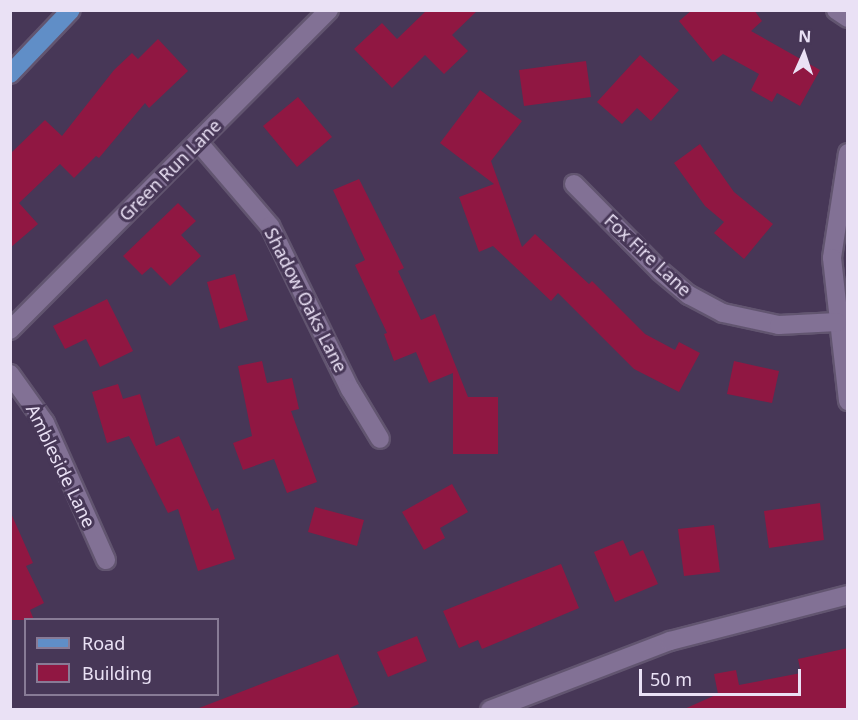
<!DOCTYPE html>
<html>
<head>
<meta charset="utf-8">
<style>
  body { margin:0 }
  #map { position:relative; width:858px; height:720px; overflow:hidden; background:#473757; font-family:"Noto Sans",sans-serif }
  div>[style] { position:absolute }
  .building>* { inset:0; background:#901742 }
  .roads { filter:drop-shadow(2px 0 #625570) drop-shadow(-2px 0 #625570) drop-shadow(0 2px #625570) drop-shadow(0 -2px #625570) }
  .minor>* { height:18px; margin:-9px; padding:0 9px; transform-origin:9px; border-radius:9px; background:#827195 }
  .major>* { height:18px; margin:-9px; padding:0 9px; transform-origin:9px; border-radius:9px; background:#608ec7 }
  span { translate:-50% -50%; white-space:nowrap; text-align:center; line-height:1.15; -webkit-text-stroke:6px #473757; paint-order:stroke }
  .street-label { font-size:18px; color:#eae1f5 }
  .frame { position:absolute; inset:0; border:12px solid #eae1f5; pointer-events:none }
  .legend { position:absolute; left:24px; top:618px; width:195px; height:78px; box-sizing:border-box; background:#473757; border:2px solid #887b96; margin:0; padding:8px 10px; list-style:none; font-size:18px; color:#eae1f5 }
  .legend li { display:flex; align-items:center; gap:12px; height:30px }
  .legend b { width:30px; border:2px solid #887b96 }
  .north { position:absolute; left:774px; top:24px; width:60px; height:60px; -webkit-text-stroke:4px #473757; paint-order:stroke; rotate:3deg; font-size:16px; font-weight:700; line-height:24px; text-align:center; color:#eae1f5 }
  .north::after { content:''; display:block; margin:auto; width:21px; height:27px; background:#eae1f5; clip-path:polygon(50% 0,100% 100%,50% 72%,0 100%) }
  .scale { position:absolute; left:639px; top:669px; width:162px; height:27px; box-sizing:border-box; border:3px solid #eae1f5; border-top:0; padding-left:8px; font-size:18px; line-height:21px; white-space:nowrap; color:#eae1f5; -webkit-text-stroke:4px #473757; paint-order:stroke }
</style>
</head>
<body>
<div id="map">
  <div class="building">
    <div style="clip-path:polygon(427px 10px,478px 10px,452px 35px,468px 51px,444px 74px,425px 55px,392px 88px,354px 49px,382px 23px,397px 39px)"></div>
    <div style="clip-path:polygon(692px 10px,754px 10px,762px 21px,751px 31px,820px 70px,800px 106px,777px 93px,772px 102px,751px 90px,759px 74px,723px 54px,713px 62px,679px 21px)"></div>
    <div style="clip-path:polygon(158px 39px,188px 71px,149px 108px,145px 103px,99px 158px,96px 156px,74px 178px,60px 164px,19px 203px,38px 224px,10px 248px,10px 154px,45px 120px,62px 136px,114px 70px,132px 53px,138px 59px)"></div>
    <div style="clip-path:polygon(640px 55px,679px 90px,651px 121px,637px 108px,622px 124px,597px 102px)"></div>
    <div style="clip-path:polygon(586px 61px,591px 97px,524px 106px,519px 70px)"></div>
    <div style="clip-path:polygon(480px 90px,522px 121px,491px 161px,522px 247px,535px 234px,589px 284px,592px 281px,645px 334px,675px 350px,679px 342px,700px 353px,679px 392px,634px 369px,558px 293px,551px 301px,493px 246px,479px 252px,459px 197px,494px 184px,440px 143px)"></div>
    <div style="clip-path:polygon(298px 97px,332px 137px,297px 167px,263px 126px)"></div>
    <div style="clip-path:polygon(700px 144px,734px 192px,773px 224px,744px 259px,714px 233px,724px 222px,705px 206px,674px 163px)"></div>
    <div style="clip-path:polygon(359px 179px,404px 268px,398px 271px,421px 320px,435px 314px,468px 397px,498px 397px,498px 454px,453px 454px,453px 373px,429px 383px,416px 352px,394px 361px,384px 334px,387px 333px,355px 265px,365px 260px,333px 190px)"></div>
    <div style="clip-path:polygon(178px 203px,196px 221px,181px 235px,201px 256px,170px 286px,151px 267px,142px 275px,123px 256px)"></div>
    <div style="clip-path:polygon(235px 274px,248px 320px,220px 329px,207px 282px)"></div>
    <div style="clip-path:polygon(107px 299px,133px 351px,100px 367px,86px 339px,65px 349px,53px 326px)"></div>
    <div style="clip-path:polygon(262px 361px,267px 383px,292px 378px,299px 409px,291px 411px,317px 482px,287px 493px,274px 459px,243px 470px,233px 443px,252px 436px,238px 366px)"></div>
    <div style="clip-path:polygon(734px 361px,779px 371px,772px 403px,727px 394px)"></div>
    <div style="clip-path:polygon(118px 384px,123px 399px,140px 394px,156px 446px,179px 436px,212px 511px,218px 508px,235px 559px,198px 571px,178px 509px,168px 513px,129px 436px,107px 443px,92px 392px)"></div>
    <div style="clip-path:polygon(452px 484px,468px 512px,440px 528px,445px 538px,424px 550px,402px 512px)"></div>
    <div style="clip-path:polygon(820px 503px,824px 540px,769px 548px,764px 511px)"></div>
    <div style="clip-path:polygon(315px 507px,364px 520px,357px 546px,308px 532px)"></div>
    <div style="clip-path:polygon(10px 511px,33px 563px,26px 566px,44px 603px,30px 610px,34px 620px,10px 620px)"></div>
    <div style="clip-path:polygon(714px 525px,720px 572px,684px 576px,678px 529px)"></div>
    <div style="clip-path:polygon(623px 540px,630px 556px,643px 550px,658px 584px,615px 602px,594px 552px)"></div>
    <div style="clip-path:polygon(561px 564px,579px 608px,482px 649px,478px 640px,459px 648px,443px 611px)"></div>
    <div style="clip-path:polygon(417px 636px,427px 661px,388px 677px,377px 652px)"></div>
    <div style="clip-path:polygon(848px 648px,848px 710px,682px 710px,718px 694px,714px 674px,736px 670px,739px 685px,801px 673px,798px 659px)"></div>
    <div style="clip-path:polygon(338px 654px,359px 704px,345px 710px,194px 710px)"></div>
  </div>
  <div class="roads">
    <div class="minor">
      <div style="left:836px;top:10px;width:14px;rotate:34deg"></div>
      <div style="left:198px;top:142px;width:111px;rotate:49.4deg"></div>
      <div style="left:270px;top:226px;width:182px;rotate:63.9deg"></div>
      <div style="left:350px;top:389px;width:58px;rotate:59deg"></div>
      <div style="left:848px;top:153px;width:106px;rotate:98.7deg"></div>
      <div style="left:832px;top:258px;width:144px;rotate:83.6deg"></div>
      <div style="left:574px;top:184px;width:122px;rotate:45.3deg"></div>
      <div style="left:660px;top:271px;width:38px;rotate:40deg"></div>
      <div style="left:689px;top:295px;width:38px;rotate:28deg"></div>
      <div style="left:723px;top:313px;width:57px;rotate:12.1deg"></div>
      <div style="left:779px;top:325px;width:58px;rotate:-3deg"></div>
      <div style="left:10px;top:330px;width:452px;rotate:-45.1deg"></div>
      <div style="left:10px;top:374px;width:60px;rotate:54.5deg"></div>
      <div style="left:45px;top:423px;width:150px;rotate:66deg"></div>
      <div style="left:490px;top:710px;width:193px;rotate:-21deg"></div>
      <div style="left:670px;top:641px;width:184px;rotate:-14.5deg"></div>
    </div>
    <div class="major">
      <div style="left:10px;top:74px;width:88px;rotate:-46.4deg"></div>
    </div>
  </div>
  <div class="street-label">
    <span style="left:170px;top:170px;rotate:-45deg">Green Run Lane</span>
    <span style="left:648px;top:255px;rotate:43deg">Fox Fire Lane</span>
    <span style="left:306px;top:300px;rotate:63deg">Shadow Oaks Lane</span>
    <span style="left:61px;top:466px;rotate:64deg">Ambleside Lane</span>
  </div>
  <div class="frame"></div>
  <ul class="legend">
  <li><b style="height:8px;background:#608ec7"></b>Road</li>
  <li><b style="height:16px;background:#901742"></b>Building</li>
  </ul>
  <div class="north">N</div>
  <div class="scale">50 m</div>
</div>
</body>
</html>
